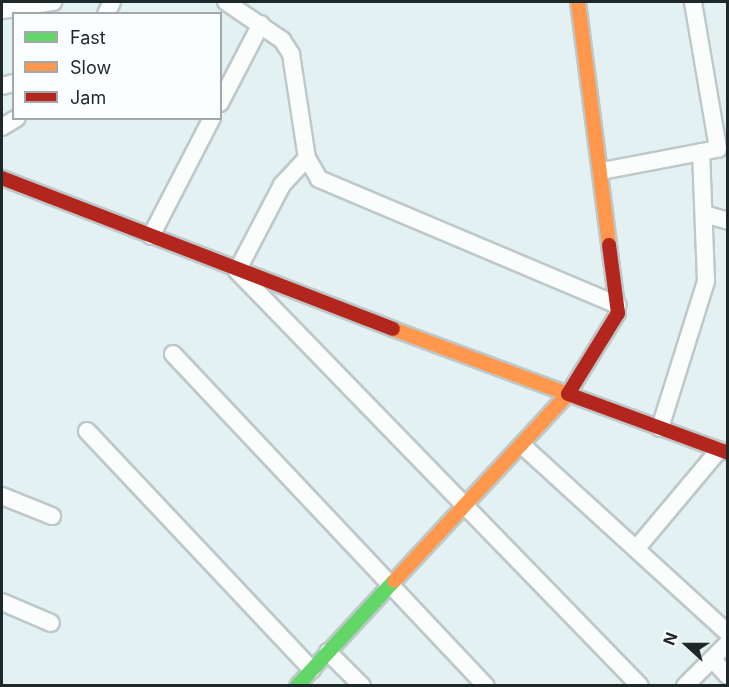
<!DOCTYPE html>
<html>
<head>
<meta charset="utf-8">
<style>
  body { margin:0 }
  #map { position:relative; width:729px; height:687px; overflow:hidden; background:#e3f1f2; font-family:Inter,sans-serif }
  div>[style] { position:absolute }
  .roads { filter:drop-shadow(2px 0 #bec8c9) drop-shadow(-2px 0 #bec8c9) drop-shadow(0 2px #bec8c9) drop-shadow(0 -2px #bec8c9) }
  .street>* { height:16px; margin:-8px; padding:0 8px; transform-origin:8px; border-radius:8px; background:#fbfdfd }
  .fast>* { height:14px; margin:-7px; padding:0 7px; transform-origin:7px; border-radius:7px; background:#63d668 }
  .slow>* { height:14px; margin:-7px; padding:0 7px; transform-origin:7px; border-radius:7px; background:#ff974d }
  .jam>* { height:14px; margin:-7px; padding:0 7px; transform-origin:7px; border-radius:7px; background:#b3261e }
  span { translate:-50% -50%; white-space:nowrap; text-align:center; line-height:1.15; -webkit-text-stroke:4.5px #fafeff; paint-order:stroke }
  .frame { position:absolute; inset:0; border:3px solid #1f2829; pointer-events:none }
  .legend { position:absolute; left:12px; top:12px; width:210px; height:108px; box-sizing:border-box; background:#fafeff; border:2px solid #a2a8a9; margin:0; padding:8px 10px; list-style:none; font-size:18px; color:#1f2829 }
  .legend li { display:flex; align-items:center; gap:12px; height:30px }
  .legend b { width:30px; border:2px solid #a2a8a9 }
  .north { position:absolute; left:657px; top:615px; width:60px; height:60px; -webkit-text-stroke:4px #fafeff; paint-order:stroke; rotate:291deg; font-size:16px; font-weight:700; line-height:24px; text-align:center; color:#1f2829 }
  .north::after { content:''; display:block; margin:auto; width:21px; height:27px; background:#1f2829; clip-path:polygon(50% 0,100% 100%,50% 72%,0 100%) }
</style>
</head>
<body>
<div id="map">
  <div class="roads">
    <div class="street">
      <div style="left:226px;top:2px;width:68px;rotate:34.2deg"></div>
      <div style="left:282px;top:40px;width:17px;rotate:57deg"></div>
      <div style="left:291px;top:54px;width:105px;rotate:81.3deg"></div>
      <div style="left:307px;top:158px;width:24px;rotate:60deg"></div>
      <div style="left:319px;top:179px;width:324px;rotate:22.9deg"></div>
      <div style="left:693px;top:2px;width:149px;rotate:80.3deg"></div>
      <div style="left:2px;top:10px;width:52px;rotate:-8.9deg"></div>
      <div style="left:106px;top:14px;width:13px;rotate:-63deg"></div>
      <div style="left:2px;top:86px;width:12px;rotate:-14deg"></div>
      <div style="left:220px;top:103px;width:89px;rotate:-62.6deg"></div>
      <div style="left:2px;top:127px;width:17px;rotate:-31deg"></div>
      <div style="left:307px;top:158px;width:37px;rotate:133deg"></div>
      <div style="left:282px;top:185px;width:97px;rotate:117.6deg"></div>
      <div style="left:237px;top:271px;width:578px;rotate:45.84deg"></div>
      <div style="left:602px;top:171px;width:112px;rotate:-10.8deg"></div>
      <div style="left:704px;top:214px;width:25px;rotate:16deg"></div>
      <div style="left:151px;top:236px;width:133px;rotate:-62.7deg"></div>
      <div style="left:173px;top:354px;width:456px;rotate:46.7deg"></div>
      <div style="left:660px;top:428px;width:154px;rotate:-72.6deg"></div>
      <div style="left:706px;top:281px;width:129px;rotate:-92.2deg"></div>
      <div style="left:87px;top:431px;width:328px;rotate:46.7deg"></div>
      <div style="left:523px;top:446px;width:277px;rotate:42.4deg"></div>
      <div style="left:2px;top:496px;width:54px;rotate:21.8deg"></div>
      <div style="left:636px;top:549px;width:129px;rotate:-50deg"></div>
      <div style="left:2px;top:602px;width:53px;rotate:23.2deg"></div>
      <div style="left:328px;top:652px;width:48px;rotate:45deg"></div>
      <div style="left:712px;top:659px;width:23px;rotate:47deg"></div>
      <div style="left:685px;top:686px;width:61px;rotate:-45deg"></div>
    </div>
    <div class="fast">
      <div style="left:297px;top:686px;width:143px;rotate:-47.3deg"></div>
    </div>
    <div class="slow">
      <div style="left:578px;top:2px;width:245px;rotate:82.7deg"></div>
      <div style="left:393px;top:329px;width:187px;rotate:20.4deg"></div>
      <div style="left:568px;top:394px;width:255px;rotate:132.9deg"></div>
    </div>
    <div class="jam">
      <div style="left:2px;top:178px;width:419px;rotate:21.1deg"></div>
      <div style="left:609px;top:245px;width:69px;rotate:82.5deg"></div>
      <div style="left:618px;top:313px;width:95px;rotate:121.7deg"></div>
      <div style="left:568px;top:394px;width:171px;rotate:20.2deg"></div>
    </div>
  </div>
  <div class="frame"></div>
  <ul class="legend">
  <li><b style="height:8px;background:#63d668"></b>Fast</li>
  <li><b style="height:8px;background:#ff974d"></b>Slow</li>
  <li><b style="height:8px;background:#b3261e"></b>Jam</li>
  </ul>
  <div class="north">N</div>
</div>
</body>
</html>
